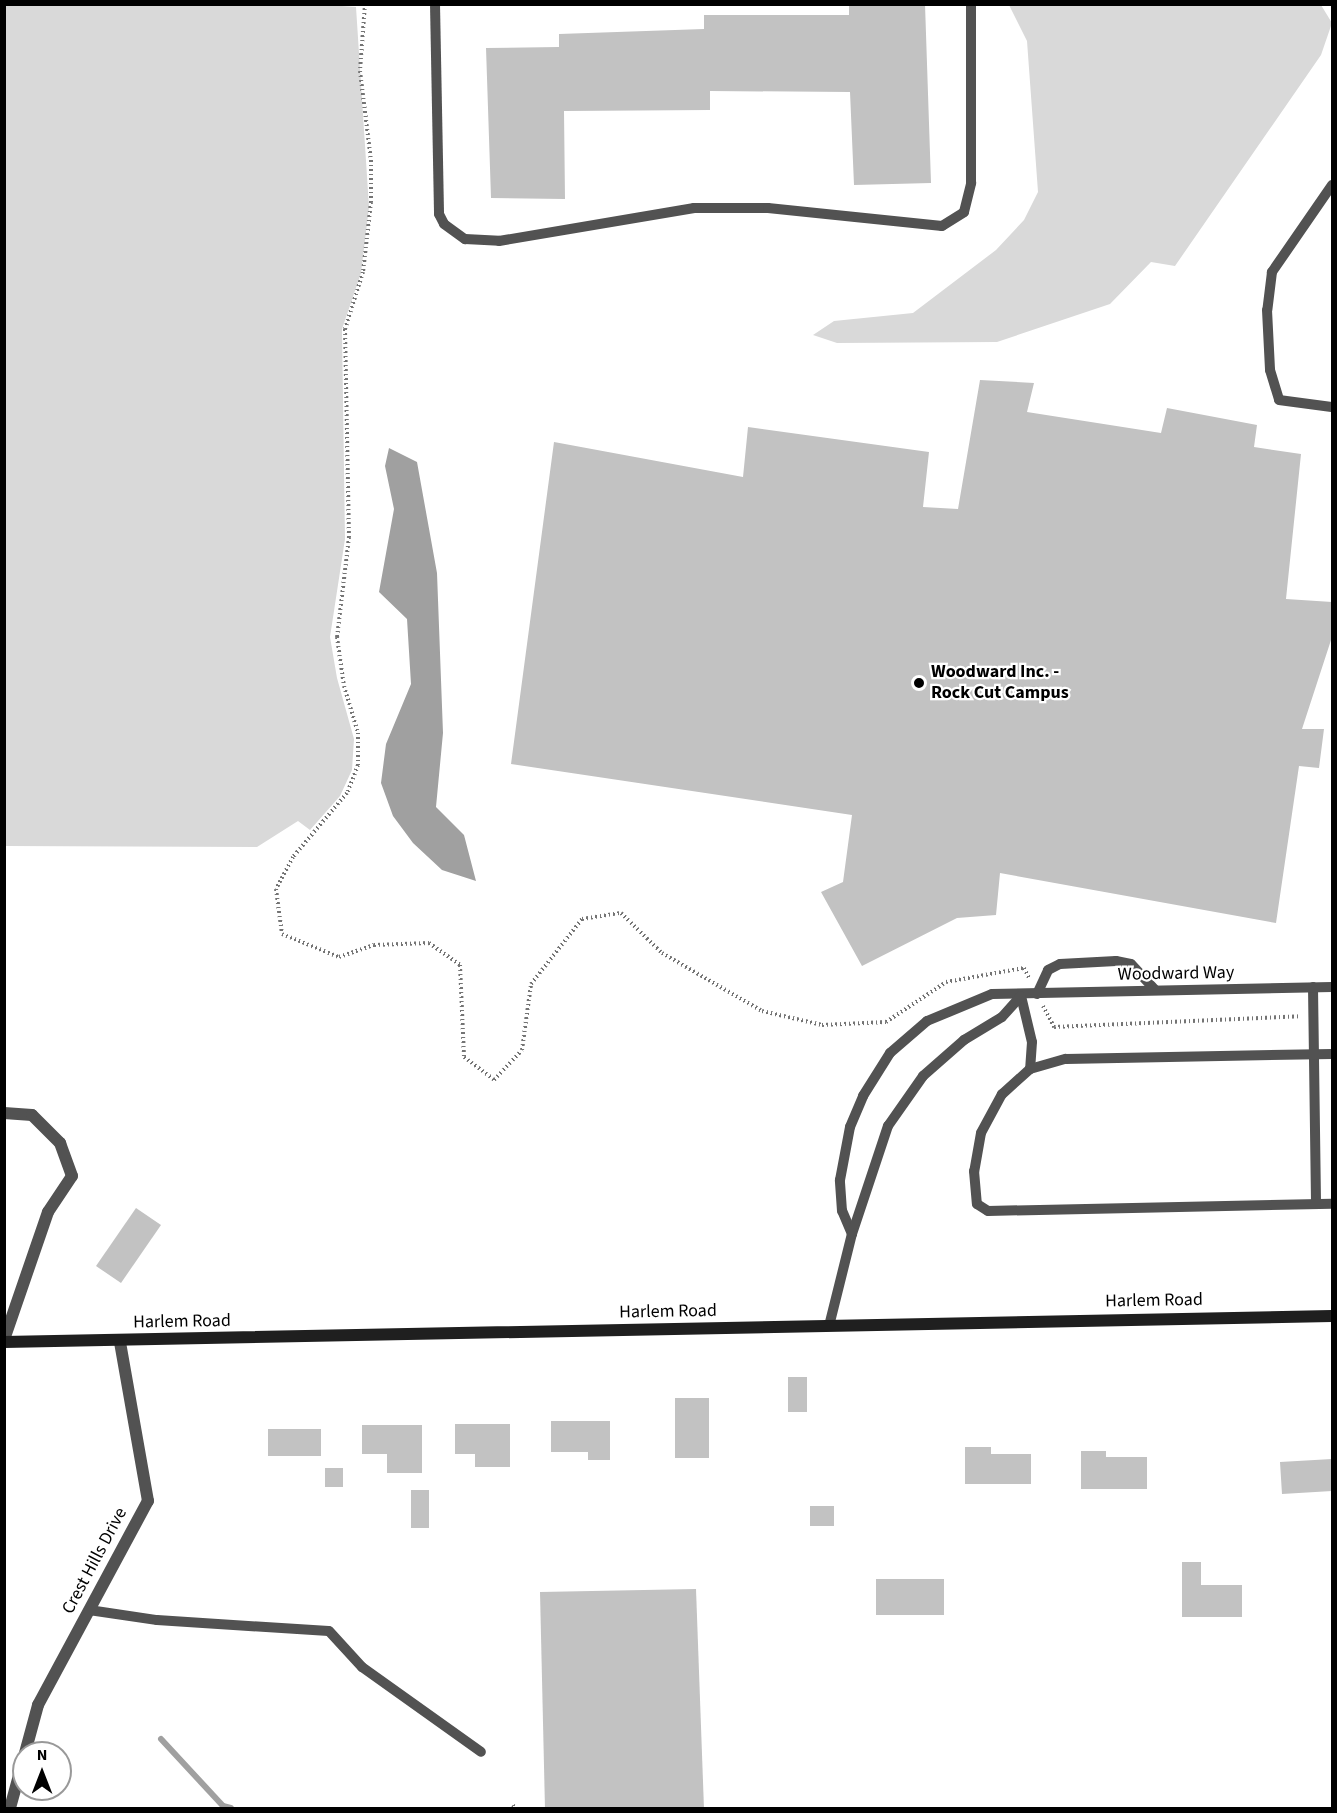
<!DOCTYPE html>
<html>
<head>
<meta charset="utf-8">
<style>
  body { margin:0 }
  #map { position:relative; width:1337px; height:1813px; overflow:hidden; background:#fff; font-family:"Source Sans 3",sans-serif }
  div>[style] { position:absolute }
  .green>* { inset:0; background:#d9d9d9 }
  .water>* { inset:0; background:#a0a0a0 }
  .stream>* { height:6px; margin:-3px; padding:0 3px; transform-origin:3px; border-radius:3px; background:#a0a0a0 }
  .building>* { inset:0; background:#c2c2c2 }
  .path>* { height:4px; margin-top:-2px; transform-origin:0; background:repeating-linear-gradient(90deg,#747474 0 1.5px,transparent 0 4.5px) }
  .lane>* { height:10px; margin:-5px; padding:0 5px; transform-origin:5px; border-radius:5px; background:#525252 }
  .street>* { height:12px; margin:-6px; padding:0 6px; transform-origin:6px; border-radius:6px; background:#525252 }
  .secondary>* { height:12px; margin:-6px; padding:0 6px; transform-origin:6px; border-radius:6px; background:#1f1f1f }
  .dots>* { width:16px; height:16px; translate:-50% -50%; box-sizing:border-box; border:3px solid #fff; border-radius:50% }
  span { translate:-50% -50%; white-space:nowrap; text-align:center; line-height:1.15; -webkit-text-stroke:4.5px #fff; paint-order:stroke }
  .poi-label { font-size:18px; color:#000; font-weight:700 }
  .left { translate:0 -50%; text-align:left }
  .street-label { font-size:18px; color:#000 }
  .frame { position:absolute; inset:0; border:6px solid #000; pointer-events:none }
  .north { position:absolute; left:12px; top:1741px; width:60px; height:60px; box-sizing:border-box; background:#fff; border:2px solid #999; border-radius:50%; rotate:0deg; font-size:16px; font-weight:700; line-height:24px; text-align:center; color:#000 }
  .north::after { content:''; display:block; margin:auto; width:21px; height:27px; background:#000; clip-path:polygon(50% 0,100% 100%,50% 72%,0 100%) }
</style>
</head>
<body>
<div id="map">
  <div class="green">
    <div style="clip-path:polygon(328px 5px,356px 7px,369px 207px,361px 273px,342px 329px,345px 539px,330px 637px,337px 678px,354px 739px,352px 770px,340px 796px,310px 830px,298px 821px,257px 847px,5px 846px,5px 5px)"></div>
    <div style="clip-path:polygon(1321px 5px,1332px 23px,1321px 55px,1175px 266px,1151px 262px,1110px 304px,997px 342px,837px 343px,813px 335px,834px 321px,913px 313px,996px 250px,1024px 220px,1038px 192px,1027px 41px,1009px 5px)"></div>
  </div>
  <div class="water">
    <div style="clip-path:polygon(389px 448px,417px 462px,437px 573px,443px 733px,436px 807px,464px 835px,476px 881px,442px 870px,413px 843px,393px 816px,381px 783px,386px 744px,411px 684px,407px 619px,379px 592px,394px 509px,385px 466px)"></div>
  </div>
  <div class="stream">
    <div style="left:161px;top:1739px;width:91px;rotate:47.2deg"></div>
    <div style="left:223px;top:1806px;width:8px;rotate:14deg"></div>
  </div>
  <div class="building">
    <div style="clip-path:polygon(849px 4px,925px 4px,931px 183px,854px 185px,850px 92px,710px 91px,710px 110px,564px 111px,565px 199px,491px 198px,486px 48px,559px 47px,559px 34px,704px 29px,704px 15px,849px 15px)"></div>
    <div style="clip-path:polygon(980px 380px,1034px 383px,1027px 412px,1161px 433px,1167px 408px,1257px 425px,1254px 447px,1301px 454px,1286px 599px,1332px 602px,1332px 637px,1302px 729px,1324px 729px,1319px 768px,1299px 766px,1276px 923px,1000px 873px,996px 915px,957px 918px,862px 966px,821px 892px,843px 882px,852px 815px,511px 764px,554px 442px,743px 477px,748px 427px,929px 452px,923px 507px,958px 509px)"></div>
    <div style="clip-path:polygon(136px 1208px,161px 1225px,121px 1283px,96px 1266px)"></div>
    <div style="clip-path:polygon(788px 1377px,807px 1377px,807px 1412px,788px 1412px)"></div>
    <div style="clip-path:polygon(675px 1398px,709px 1398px,709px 1458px,675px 1458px)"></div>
    <div style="clip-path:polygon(551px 1421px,610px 1421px,610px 1460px,588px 1460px,588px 1452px,551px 1452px)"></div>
    <div style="clip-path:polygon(455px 1424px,510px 1424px,510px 1467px,475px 1467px,475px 1454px,455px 1454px)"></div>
    <div style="clip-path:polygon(362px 1425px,422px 1425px,422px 1473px,387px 1473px,387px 1454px,362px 1454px)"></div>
    <div style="clip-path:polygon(268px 1429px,321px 1429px,321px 1456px,268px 1456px)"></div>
    <div style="clip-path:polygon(965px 1447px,991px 1447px,991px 1454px,1031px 1454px,1031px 1484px,965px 1484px)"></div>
    <div style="clip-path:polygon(1081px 1451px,1106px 1451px,1106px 1457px,1147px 1457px,1147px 1489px,1081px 1489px)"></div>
    <div style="clip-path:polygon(1332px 1459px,1332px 1491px,1282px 1494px,1280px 1462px)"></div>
    <div style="clip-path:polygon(325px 1468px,343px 1468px,343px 1487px,325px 1487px)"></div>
    <div style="clip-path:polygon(411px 1490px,429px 1490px,429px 1528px,411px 1528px)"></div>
    <div style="clip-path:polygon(810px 1506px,834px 1506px,834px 1526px,810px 1526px)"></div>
    <div style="clip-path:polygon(1182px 1562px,1201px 1562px,1201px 1585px,1242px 1585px,1242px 1617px,1182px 1617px)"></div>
    <div style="clip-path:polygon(876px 1579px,944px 1579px,944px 1615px,876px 1615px)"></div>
    <div style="clip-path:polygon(696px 1589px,704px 1809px,545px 1809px,540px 1592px)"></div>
  </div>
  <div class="path">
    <div style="left:365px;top:4px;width:67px;rotate:94.3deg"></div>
    <div style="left:360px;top:71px;width:90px;rotate:83deg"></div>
    <div style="left:371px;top:160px;width:42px;rotate:90deg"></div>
    <div style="left:371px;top:202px;width:70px;rotate:96.5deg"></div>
    <div style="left:363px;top:272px;width:60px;rotate:107.5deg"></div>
    <div style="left:345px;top:329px;width:208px;rotate:88.9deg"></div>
    <div style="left:349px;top:537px;width:101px;rotate:96.8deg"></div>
    <div style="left:337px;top:637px;width:49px;rotate:81.9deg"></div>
    <div style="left:344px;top:686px;width:49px;rotate:73.4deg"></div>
    <div style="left:358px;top:733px;width:32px;rotate:90deg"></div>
    <div style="left:358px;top:765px;width:30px;rotate:111deg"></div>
    <div style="left:347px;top:793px;width:84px;rotate:130.2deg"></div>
    <div style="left:293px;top:857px;width:36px;rotate:118deg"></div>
    <div style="left:276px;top:889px;width:45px;rotate:82.4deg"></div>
    <div style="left:282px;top:934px;width:61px;rotate:22deg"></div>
    <div style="left:339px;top:957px;width:37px;rotate:-19deg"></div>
    <div style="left:374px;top:945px;width:55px;rotate:-2.1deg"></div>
    <div style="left:429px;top:943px;width:38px;rotate:35deg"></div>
    <div style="left:460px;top:965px;width:92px;rotate:87.5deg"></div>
    <div style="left:464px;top:1057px;width:38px;rotate:37deg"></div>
    <div style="left:494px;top:1080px;width:41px;rotate:-47deg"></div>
    <div style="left:522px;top:1050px;width:67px;rotate:-82.2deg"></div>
    <div style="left:531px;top:984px;width:83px;rotate:-51.9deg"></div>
    <div style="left:582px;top:919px;width:39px;rotate:-9deg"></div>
    <div style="left:621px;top:913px;width:57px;rotate:44.3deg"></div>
    <div style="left:662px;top:953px;width:116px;rotate:30.1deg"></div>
    <div style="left:762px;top:1011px;width:62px;rotate:13.1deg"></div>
    <div style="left:822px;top:1025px;width:64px;rotate:-2.7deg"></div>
    <div style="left:886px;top:1022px;width:72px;rotate:-33.7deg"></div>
    <div style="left:946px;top:982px;width:79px;rotate:-10.2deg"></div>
    <div style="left:1024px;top:968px;width:11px;rotate:63deg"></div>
    <div style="left:1043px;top:1006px;width:24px;rotate:62deg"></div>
    <div style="left:1054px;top:1027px;width:247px;rotate:-2.5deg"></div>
    <div style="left:513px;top:1805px;width:4px;rotate:56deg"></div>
  </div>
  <div class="lane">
    <div style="left:435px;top:4px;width:210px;rotate:88.9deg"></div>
    <div style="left:439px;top:214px;width:11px;rotate:63deg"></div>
    <div style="left:444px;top:224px;width:26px;rotate:36deg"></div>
    <div style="left:465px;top:239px;width:34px;rotate:3deg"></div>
    <div style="left:499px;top:241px;width:198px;rotate:-9.6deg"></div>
    <div style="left:694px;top:208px;width:74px"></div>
    <div style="left:768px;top:208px;width:175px;rotate:5.9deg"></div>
    <div style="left:942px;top:226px;width:26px;rotate:-32deg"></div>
    <div style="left:964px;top:212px;width:30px;rotate:-76deg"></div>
    <div style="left:971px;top:183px;width:179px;rotate:-90deg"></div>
    <div style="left:1332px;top:185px;width:106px;rotate:124.6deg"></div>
    <div style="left:1272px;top:272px;width:38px;rotate:97deg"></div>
    <div style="left:1267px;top:310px;width:60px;rotate:87.1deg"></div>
    <div style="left:1270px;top:370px;width:31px;rotate:73deg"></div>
    <div style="left:1279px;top:400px;width:53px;rotate:7.5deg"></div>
    <div style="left:1313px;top:987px;width:217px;rotate:89.2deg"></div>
    <div style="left:1037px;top:994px;width:26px;rotate:-65deg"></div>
    <div style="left:1048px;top:970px;width:13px;rotate:-27deg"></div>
    <div style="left:1060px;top:964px;width:56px;rotate:-3.1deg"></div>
    <div style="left:1116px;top:961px;width:15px;rotate:11deg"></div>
    <div style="left:1131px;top:964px;width:35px;rotate:47deg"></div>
    <div style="left:1021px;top:996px;width:47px;rotate:76.6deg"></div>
    <div style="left:1032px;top:1042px;width:27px;rotate:94deg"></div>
    <div style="left:1030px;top:1069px;width:38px;rotate:138deg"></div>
    <div style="left:1002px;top:1094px;width:44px;rotate:118.3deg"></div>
    <div style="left:981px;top:1133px;width:39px;rotate:100deg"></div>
    <div style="left:974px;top:1171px;width:33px;rotate:85deg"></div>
    <div style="left:977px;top:1204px;width:13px;rotate:32deg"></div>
    <div style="left:988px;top:1211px;width:344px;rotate:-1.2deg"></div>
    <div style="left:1030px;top:1069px;width:37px;rotate:-16deg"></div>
    <div style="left:1066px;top:1059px;width:266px;rotate:-1.1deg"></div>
    <div style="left:852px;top:1234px;width:25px;rotate:-113deg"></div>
    <div style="left:842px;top:1211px;width:31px;rotate:-94deg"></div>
    <div style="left:840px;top:1180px;width:54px;rotate:-79.3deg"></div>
    <div style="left:850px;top:1127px;width:34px;rotate:-67deg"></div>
    <div style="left:863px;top:1096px;width:51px;rotate:-57.9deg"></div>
    <div style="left:890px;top:1053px;width:49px;rotate:-40.9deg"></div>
    <div style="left:927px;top:1021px;width:70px;rotate:-22.6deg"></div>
    <div style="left:992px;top:994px;width:340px;rotate:-1.2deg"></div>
    <div style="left:829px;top:1326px;width:95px;rotate:-76deg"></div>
    <div style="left:852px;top:1234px;width:114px;rotate:-71.6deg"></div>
    <div style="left:888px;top:1126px;width:61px;rotate:-55deg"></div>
    <div style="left:923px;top:1076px;width:55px;rotate:-41.3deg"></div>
    <div style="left:964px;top:1040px;width:44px;rotate:-31.2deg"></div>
    <div style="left:1002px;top:1017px;width:28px;rotate:-48deg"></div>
    <div style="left:89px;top:1610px;width:69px;rotate:8.4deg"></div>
    <div style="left:157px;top:1620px;width:172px;rotate:3.7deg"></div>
    <div style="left:329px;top:1631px;width:49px;rotate:47.5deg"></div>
    <div style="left:362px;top:1667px;width:146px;rotate:35.5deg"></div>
  </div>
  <div class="street">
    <div style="left:4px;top:1113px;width:28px;rotate:4deg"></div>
    <div style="left:32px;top:1115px;width:40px;rotate:45deg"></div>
    <div style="left:60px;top:1143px;width:35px;rotate:70deg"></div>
    <div style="left:72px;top:1176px;width:43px;rotate:123.7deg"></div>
    <div style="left:48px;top:1212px;width:135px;rotate:109deg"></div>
    <div style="left:25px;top:1753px;width:50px;rotate:-74.8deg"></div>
    <div style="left:38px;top:1705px;width:232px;rotate:-61.7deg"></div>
    <div style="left:148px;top:1501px;width:161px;rotate:-100deg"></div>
    <div style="left:10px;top:1808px;width:53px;rotate:-74.6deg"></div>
  </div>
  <div class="secondary">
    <div style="left:4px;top:1342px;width:1328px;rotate:-1.12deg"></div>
  </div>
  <div class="dots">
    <div style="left:919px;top:683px;background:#000"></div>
  </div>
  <div class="poi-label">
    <span class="left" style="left:931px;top:683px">Woodward Inc. -<br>Rock Cut Campus</span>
  </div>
  <div class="street-label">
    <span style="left:1176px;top:974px;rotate:-1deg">Woodward Way</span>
    <span style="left:1154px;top:1301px;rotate:-1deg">Harlem Road</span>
    <span style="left:668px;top:1312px;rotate:-1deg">Harlem Road</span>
    <span style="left:182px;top:1322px;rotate:-1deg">Harlem Road</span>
    <span style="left:95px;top:1561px;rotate:-62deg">Crest Hills Drive</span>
  </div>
  <div class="frame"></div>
  <div class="north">N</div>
</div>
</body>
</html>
